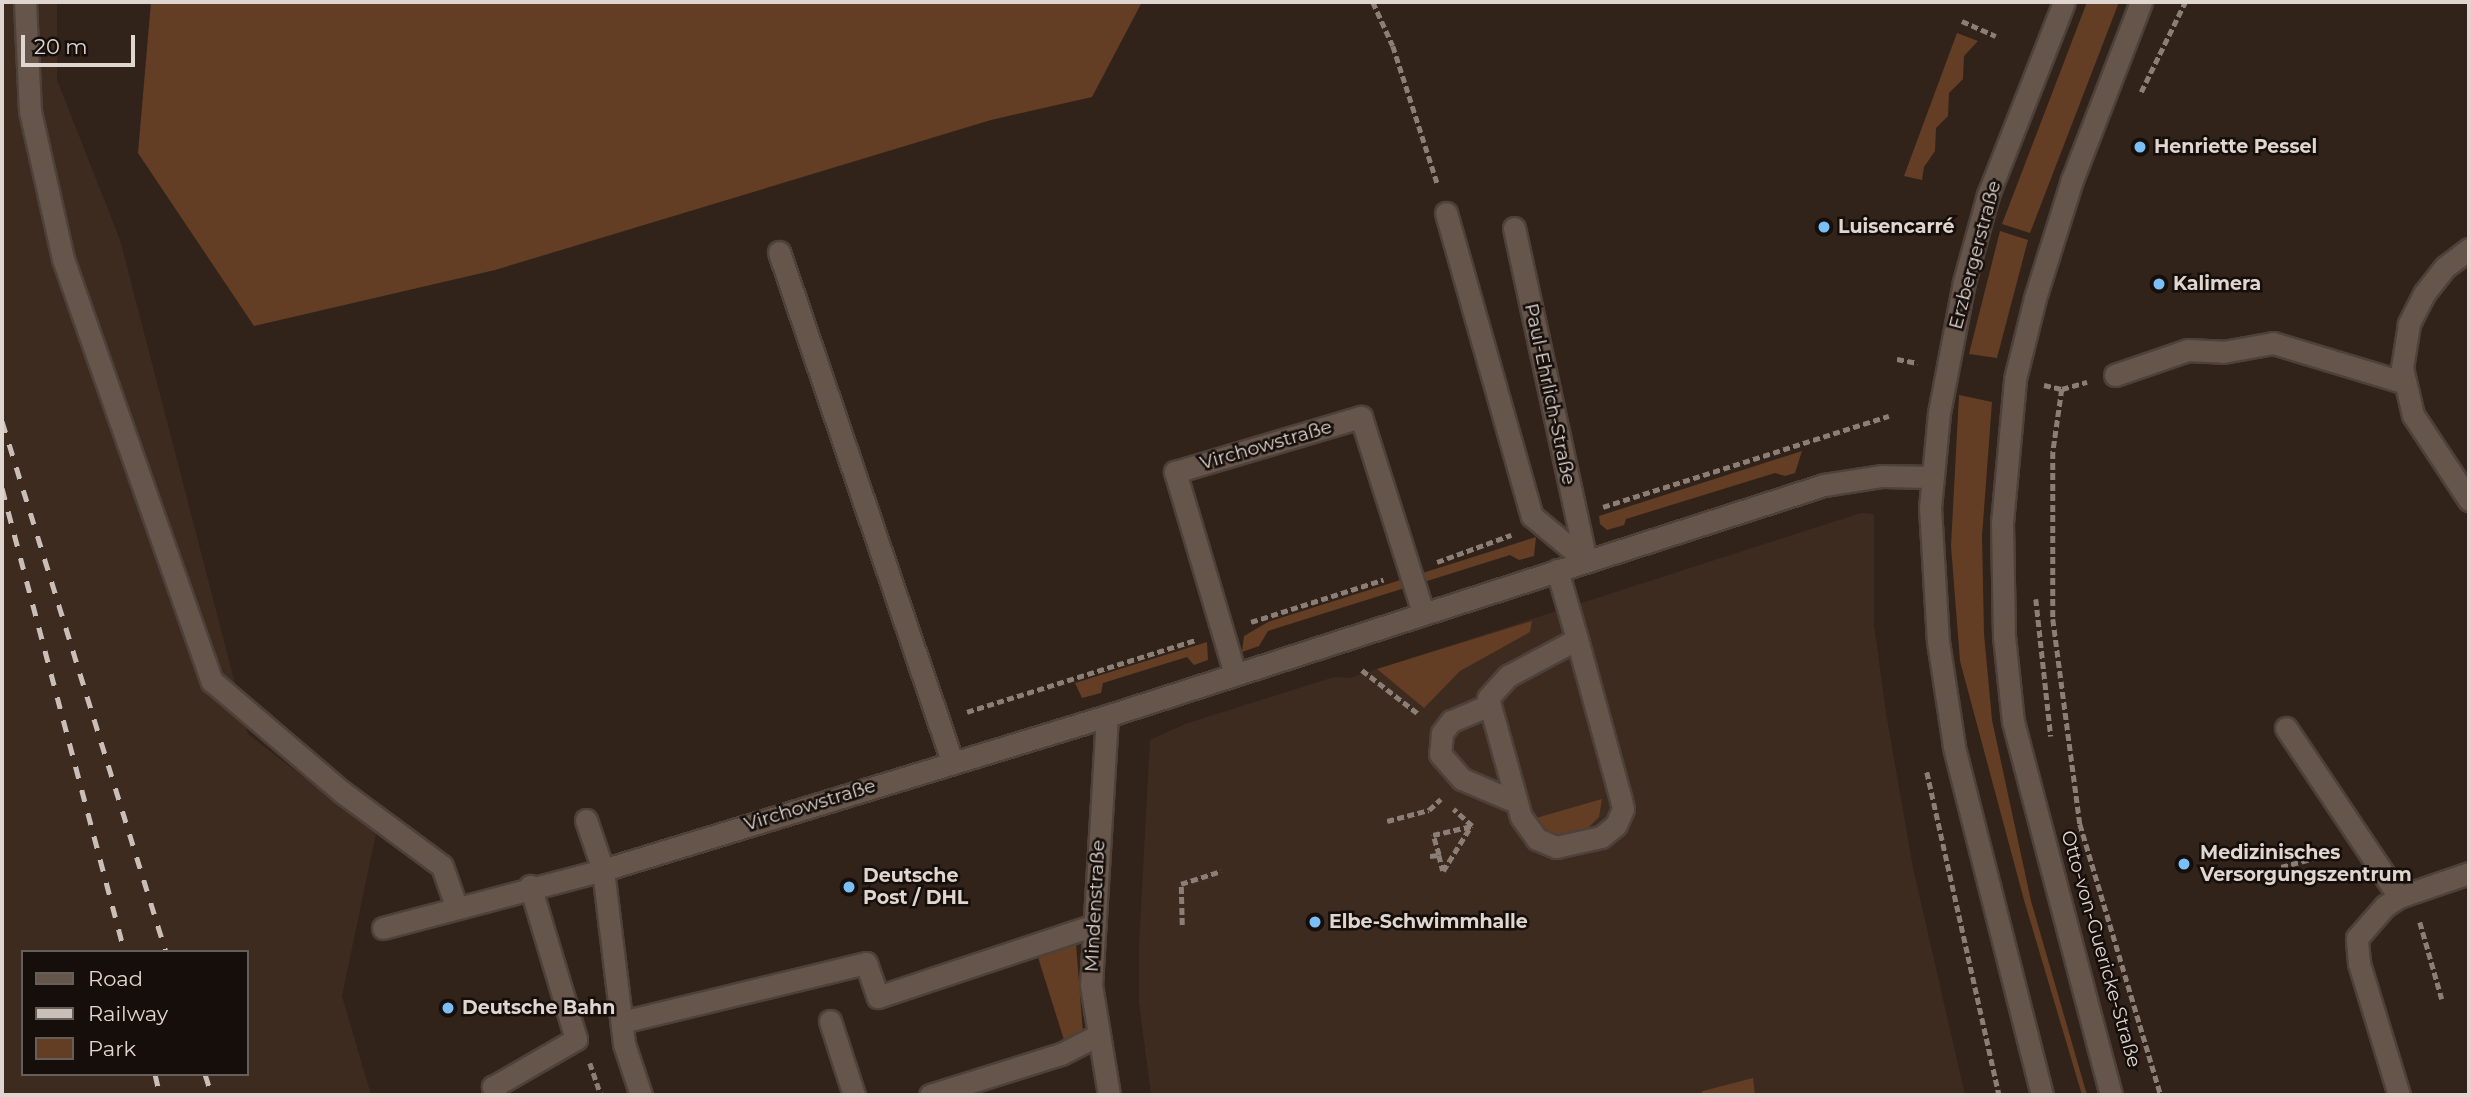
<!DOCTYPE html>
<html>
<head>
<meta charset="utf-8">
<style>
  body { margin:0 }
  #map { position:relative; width:2471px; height:1097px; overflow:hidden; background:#31231a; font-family:Montserrat,sans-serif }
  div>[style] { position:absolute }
  .built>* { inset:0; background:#3e2b1f }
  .green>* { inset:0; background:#633e24 }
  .path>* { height:4.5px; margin-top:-2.25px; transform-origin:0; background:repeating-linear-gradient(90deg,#8a7e76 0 7px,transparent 0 10.5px) }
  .roads { filter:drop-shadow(2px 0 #4d413a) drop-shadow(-2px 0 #4d413a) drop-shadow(0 2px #4d413a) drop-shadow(0 -2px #4d413a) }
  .minor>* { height:21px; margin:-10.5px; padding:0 10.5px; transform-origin:10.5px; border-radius:10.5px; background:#65554b }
  .rail>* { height:5px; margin-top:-2.5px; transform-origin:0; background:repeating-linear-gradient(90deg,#c9bfb8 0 12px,transparent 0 24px) }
  .dots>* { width:19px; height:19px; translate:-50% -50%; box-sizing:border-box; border:4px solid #150e0a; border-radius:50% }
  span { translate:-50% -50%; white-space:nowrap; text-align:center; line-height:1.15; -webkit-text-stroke:5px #150e0a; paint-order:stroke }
  .poi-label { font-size:19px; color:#e0d6d0; font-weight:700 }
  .left { translate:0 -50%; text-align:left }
  .street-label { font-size:19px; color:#e0d6d0 }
  .frame { position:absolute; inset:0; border:4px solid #e0d6d0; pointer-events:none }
  .legend { position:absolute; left:21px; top:950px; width:228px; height:126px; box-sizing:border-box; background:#150e0a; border:2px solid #665e59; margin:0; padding:9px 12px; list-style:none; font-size:21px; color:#e0d6d0 }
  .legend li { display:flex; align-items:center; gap:14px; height:35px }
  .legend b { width:35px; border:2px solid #665e59 }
  .scale { position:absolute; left:21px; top:35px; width:114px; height:32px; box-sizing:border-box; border:4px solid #e0d6d0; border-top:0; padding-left:9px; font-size:21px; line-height:24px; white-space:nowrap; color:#e0d6d0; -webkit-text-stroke:5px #150e0a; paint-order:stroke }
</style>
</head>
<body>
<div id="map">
  <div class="built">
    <div style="clip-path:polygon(evenodd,2px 2px,57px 2px,57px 80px,120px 240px,248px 734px,376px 833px,342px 996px,371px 1095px,2px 1095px,2px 2px,23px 952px,247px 952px,247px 1074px,23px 1074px,23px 952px)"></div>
    <div style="clip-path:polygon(1861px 513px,1874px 514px,1874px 625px,1886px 713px,1913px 868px,1965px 1095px,1151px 1095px,1139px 1002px,1139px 945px,1150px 740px,1185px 724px,1334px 677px,1349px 678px)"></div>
  </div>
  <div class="green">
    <div style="clip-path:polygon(151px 2px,1142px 2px,1092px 97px,991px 120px,495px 270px,254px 326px,138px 153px)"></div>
    <div style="clip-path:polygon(2087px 2px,2119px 2px,2030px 233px,2002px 224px)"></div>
    <div style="clip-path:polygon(1957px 33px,1978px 41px,1964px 56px,1963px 79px,1949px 93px,1948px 116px,1936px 128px,1935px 151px,1924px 167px,1922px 180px,1904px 176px)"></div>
    <div style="clip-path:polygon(2000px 231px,2028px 240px,1997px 358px,1969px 354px)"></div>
    <div style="clip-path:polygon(1959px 395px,1992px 402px,1982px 536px,1984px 634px,1992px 720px,2031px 901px,2087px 1095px,2082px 1095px,2024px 900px,1960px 661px,1951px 546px)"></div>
    <div style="clip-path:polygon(1802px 451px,1795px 473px,1785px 476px,1775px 473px,1626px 519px,1624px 525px,1607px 530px,1600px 524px,1599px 516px)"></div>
    <div style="clip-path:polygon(1536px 537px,1534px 556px,1519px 560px,1510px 555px,1268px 631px,1259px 646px,1242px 652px,1244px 636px,1268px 622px)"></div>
    <div style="clip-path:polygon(1532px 621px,1530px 632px,1460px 671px,1424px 708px,1377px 669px)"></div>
    <div style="clip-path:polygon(1207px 642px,1208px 660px,1194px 665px,1187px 657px,1103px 683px,1101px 693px,1082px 698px,1075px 683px)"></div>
    <div style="clip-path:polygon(1602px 799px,1599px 817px,1586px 830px,1563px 837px,1546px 831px,1536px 818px)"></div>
    <div style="clip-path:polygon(1076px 944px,1083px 1033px,1064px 1040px,1037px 954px)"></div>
    <div style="clip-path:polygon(1753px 1078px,1755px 1095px,1699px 1095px,1703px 1091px)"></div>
  </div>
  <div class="path">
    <div style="left:1373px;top:2px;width:48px;rotate:65.6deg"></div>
    <div style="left:1393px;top:46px;width:146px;rotate:72.1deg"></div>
    <div style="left:1962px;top:21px;width:37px;rotate:24deg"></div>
    <div style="left:2141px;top:92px;width:100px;rotate:-63.9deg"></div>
    <div style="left:1897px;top:359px;width:21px;rotate:11deg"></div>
    <div style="left:2044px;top:385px;width:18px;rotate:13deg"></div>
    <div style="left:2062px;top:389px;width:26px;rotate:-16deg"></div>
    <div style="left:2062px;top:389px;width:64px;rotate:98.1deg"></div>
    <div style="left:2053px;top:452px;width:167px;rotate:90deg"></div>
    <div style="left:2053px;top:619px;width:207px;rotate:82.5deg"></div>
    <div style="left:2080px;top:824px;width:283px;rotate:73.4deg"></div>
    <div style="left:1603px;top:507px;width:300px;rotate:-17.7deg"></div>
    <div style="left:1437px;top:562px;width:79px;rotate:-20deg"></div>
    <div style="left:2036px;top:599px;width:138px;rotate:83.8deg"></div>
    <div style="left:1251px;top:622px;width:139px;rotate:-17.7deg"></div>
    <div style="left:1362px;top:670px;width:73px;rotate:37.8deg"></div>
    <div style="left:967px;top:712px;width:240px;rotate:-17.5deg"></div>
    <div style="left:1927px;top:772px;width:331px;rotate:77.4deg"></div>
    <div style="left:1387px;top:821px;width:43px;rotate:-14.7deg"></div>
    <div style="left:1429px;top:810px;width:16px;rotate:-43deg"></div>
    <div style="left:1439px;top:855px;width:16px;rotate:76deg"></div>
    <div style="left:1443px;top:871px;width:53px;rotate:-58.1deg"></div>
    <div style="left:1430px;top:856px;width:9px;rotate:-6deg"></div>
    <div style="left:1439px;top:855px;width:21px;rotate:-107deg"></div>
    <div style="left:1433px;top:835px;width:40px;rotate:-13deg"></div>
    <div style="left:1472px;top:826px;width:25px;rotate:-138deg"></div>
    <div style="left:2281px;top:867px;width:55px;rotate:-14.8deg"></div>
    <div style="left:2420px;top:922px;width:80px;rotate:74.1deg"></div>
    <div style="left:1182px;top:925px;width:41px;rotate:-91.4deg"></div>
    <div style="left:1181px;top:884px;width:42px;rotate:-18deg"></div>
    <div style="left:590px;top:1063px;width:34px;rotate:71deg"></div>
  </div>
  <div class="roads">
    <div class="minor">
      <div style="left:25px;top:2px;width:109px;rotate:87.4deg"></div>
      <div style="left:30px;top:111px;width:152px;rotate:77.4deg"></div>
      <div style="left:63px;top:259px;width:448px;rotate:70.6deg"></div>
      <div style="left:212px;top:681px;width:171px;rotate:40.5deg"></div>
      <div style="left:342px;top:792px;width:124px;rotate:36.5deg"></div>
      <div style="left:442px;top:866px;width:42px;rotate:70.7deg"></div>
      <div style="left:1446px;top:213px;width:315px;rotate:74.2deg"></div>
      <div style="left:1532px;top:516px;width:70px;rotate:39.8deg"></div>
      <div style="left:1514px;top:228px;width:341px;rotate:77.8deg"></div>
      <div style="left:2469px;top:249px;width:30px;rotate:143deg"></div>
      <div style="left:2445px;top:267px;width:34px;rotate:128deg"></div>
      <div style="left:2424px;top:294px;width:34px;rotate:117deg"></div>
      <div style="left:2409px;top:324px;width:45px;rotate:99deg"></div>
      <div style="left:2402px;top:368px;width:48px;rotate:76.8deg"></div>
      <div style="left:2413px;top:415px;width:102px;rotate:56.6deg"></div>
      <div style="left:779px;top:252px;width:538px;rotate:71.23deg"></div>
      <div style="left:2115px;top:375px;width:77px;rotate:-18.9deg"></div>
      <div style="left:2188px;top:350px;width:35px;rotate:3deg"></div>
      <div style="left:2223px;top:352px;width:51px;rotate:-10.2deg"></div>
      <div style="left:2273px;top:343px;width:135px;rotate:16.8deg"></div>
      <div style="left:1557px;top:570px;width:72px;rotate:73.8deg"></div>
      <div style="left:1577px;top:639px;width:167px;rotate:74.7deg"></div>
      <div style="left:1621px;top:800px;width:9px;rotate:77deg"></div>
      <div style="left:1623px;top:809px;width:17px;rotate:114deg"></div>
      <div style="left:1616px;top:825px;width:19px;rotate:141deg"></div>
      <div style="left:1601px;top:837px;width:46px;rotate:167.5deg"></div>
      <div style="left:1556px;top:847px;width:21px;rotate:-157deg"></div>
      <div style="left:1537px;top:839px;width:27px;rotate:-126deg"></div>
      <div style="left:1521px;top:817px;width:123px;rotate:-105.5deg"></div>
      <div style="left:1488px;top:698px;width:30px;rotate:-48deg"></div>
      <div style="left:1508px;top:676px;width:78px;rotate:-28.2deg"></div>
      <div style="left:1235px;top:674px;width:211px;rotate:-106.5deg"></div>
      <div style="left:1175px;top:472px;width:194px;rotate:-16.5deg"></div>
      <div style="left:1361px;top:417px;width:206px;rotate:72.4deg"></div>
      <div style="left:1487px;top:706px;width:39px;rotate:157deg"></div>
      <div style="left:1451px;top:721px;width:15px;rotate:127deg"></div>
      <div style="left:1442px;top:733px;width:21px;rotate:95deg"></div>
      <div style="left:1440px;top:754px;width:33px;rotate:49deg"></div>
      <div style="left:1462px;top:779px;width:59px;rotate:23.1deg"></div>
      <div style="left:1107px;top:716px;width:269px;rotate:93.4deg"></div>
      <div style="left:1091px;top:985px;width:111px;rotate:80.7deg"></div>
      <div style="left:2286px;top:728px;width:203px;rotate:56.2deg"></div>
      <div style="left:586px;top:820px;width:53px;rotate:71.2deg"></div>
      <div style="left:603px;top:870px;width:175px;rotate:83.1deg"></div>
      <div style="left:624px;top:1044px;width:54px;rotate:71.6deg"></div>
      <div style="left:383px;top:928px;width:228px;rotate:-14.8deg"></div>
      <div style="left:603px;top:870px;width:527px;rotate:-16.99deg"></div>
      <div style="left:1107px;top:716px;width:753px;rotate:-17.86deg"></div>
      <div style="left:1824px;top:485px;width:59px;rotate:-8.8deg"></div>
      <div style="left:1882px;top:476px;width:50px;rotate:1.1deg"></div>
      <div style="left:830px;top:1021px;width:78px;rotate:72deg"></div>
      <div style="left:622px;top:1022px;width:251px;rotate:-13.6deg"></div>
      <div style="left:866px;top:963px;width:36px;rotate:71deg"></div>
      <div style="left:878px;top:997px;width:228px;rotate:-18.4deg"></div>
      <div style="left:496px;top:1095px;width:9px;rotate:-111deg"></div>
      <div style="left:493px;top:1087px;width:96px;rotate:-30deg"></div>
      <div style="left:576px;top:1039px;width:160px;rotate:-106.7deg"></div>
      <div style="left:930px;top:1095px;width:137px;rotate:-17.4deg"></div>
      <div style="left:1061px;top:1054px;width:39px;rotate:-27deg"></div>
      <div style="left:2042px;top:1095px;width:360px;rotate:-104.2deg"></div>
      <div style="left:1954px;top:746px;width:105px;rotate:-98.7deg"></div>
      <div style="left:1938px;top:642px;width:134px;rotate:-93.4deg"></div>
      <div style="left:1930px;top:508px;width:95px;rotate:-84.6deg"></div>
      <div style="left:1939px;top:413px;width:133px;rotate:-79.2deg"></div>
      <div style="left:1964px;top:282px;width:90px;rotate:-74.6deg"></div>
      <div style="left:1988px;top:195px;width:207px;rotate:-68.5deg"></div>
      <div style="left:2111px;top:1095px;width:386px;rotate:-104.7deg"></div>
      <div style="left:2013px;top:722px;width:85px;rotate:-96deg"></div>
      <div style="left:2004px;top:637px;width:114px;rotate:-91deg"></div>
      <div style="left:2002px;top:523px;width:145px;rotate:-84.8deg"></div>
      <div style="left:2015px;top:379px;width:83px;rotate:-76.1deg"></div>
      <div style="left:2035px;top:298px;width:124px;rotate:-72.6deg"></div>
      <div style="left:2072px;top:180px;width:191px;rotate:-68.8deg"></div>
      <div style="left:2399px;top:1095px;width:138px;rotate:-106.9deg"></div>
      <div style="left:2359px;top:963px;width:25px;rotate:-95deg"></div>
      <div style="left:2357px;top:938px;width:43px;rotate:-48.8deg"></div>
      <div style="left:2385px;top:906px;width:17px;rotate:-33deg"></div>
      <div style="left:2399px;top:897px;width:74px;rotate:-18.9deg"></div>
    </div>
  </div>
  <div class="rail">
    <div style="left:2px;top:421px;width:556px;rotate:72.84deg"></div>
    <div style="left:2px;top:488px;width:480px;rotate:75.2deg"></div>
    <div style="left:155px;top:1074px;width:22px;rotate:77deg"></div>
    <div style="left:205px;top:1074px;width:22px;rotate:72deg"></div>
  </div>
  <div class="dots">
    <div style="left:2140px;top:147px;background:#7abff8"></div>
    <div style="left:1824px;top:227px;background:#7abff8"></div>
    <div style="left:2159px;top:284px;background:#7abff8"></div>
    <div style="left:2184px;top:864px;background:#7abff8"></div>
    <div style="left:849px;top:887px;background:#7abff8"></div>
    <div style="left:1315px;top:922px;background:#7abff8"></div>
    <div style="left:448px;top:1008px;background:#7abff8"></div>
  </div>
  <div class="poi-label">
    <span class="left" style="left:2154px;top:147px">Henriette Pessel</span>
    <span class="left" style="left:1838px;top:227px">Luisencarré</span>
    <span class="left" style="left:2173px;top:284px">Kalimera</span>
    <span class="left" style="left:2200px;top:864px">Medizinisches<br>Versorgungszentrum</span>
    <span class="left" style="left:863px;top:887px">Deutsche<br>Post / DHL</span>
    <span class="left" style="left:1329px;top:922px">Elbe-Schwimmhalle</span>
    <span class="left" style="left:462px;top:1008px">Deutsche Bahn</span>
  </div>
  <div class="street-label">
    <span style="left:1975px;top:255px;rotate:-75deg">Erzbergerstraße</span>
    <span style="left:1550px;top:394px;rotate:78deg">Paul-Ehrlich-Straße</span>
    <span style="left:1266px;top:445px;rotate:-16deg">Virchowstraße</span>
    <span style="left:810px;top:805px;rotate:-17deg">Virchowstraße</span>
    <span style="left:1095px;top:906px;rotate:-87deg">Mindenstraße</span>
    <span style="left:2101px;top:949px;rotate:74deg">Otto-von-Guericke-Straße</span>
  </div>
  <div class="frame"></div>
  <ul class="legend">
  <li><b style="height:9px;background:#65554b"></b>Road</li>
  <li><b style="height:9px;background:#c9bfb8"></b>Railway</li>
  <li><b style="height:19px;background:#633e24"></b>Park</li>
  </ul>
  <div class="scale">20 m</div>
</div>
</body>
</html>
